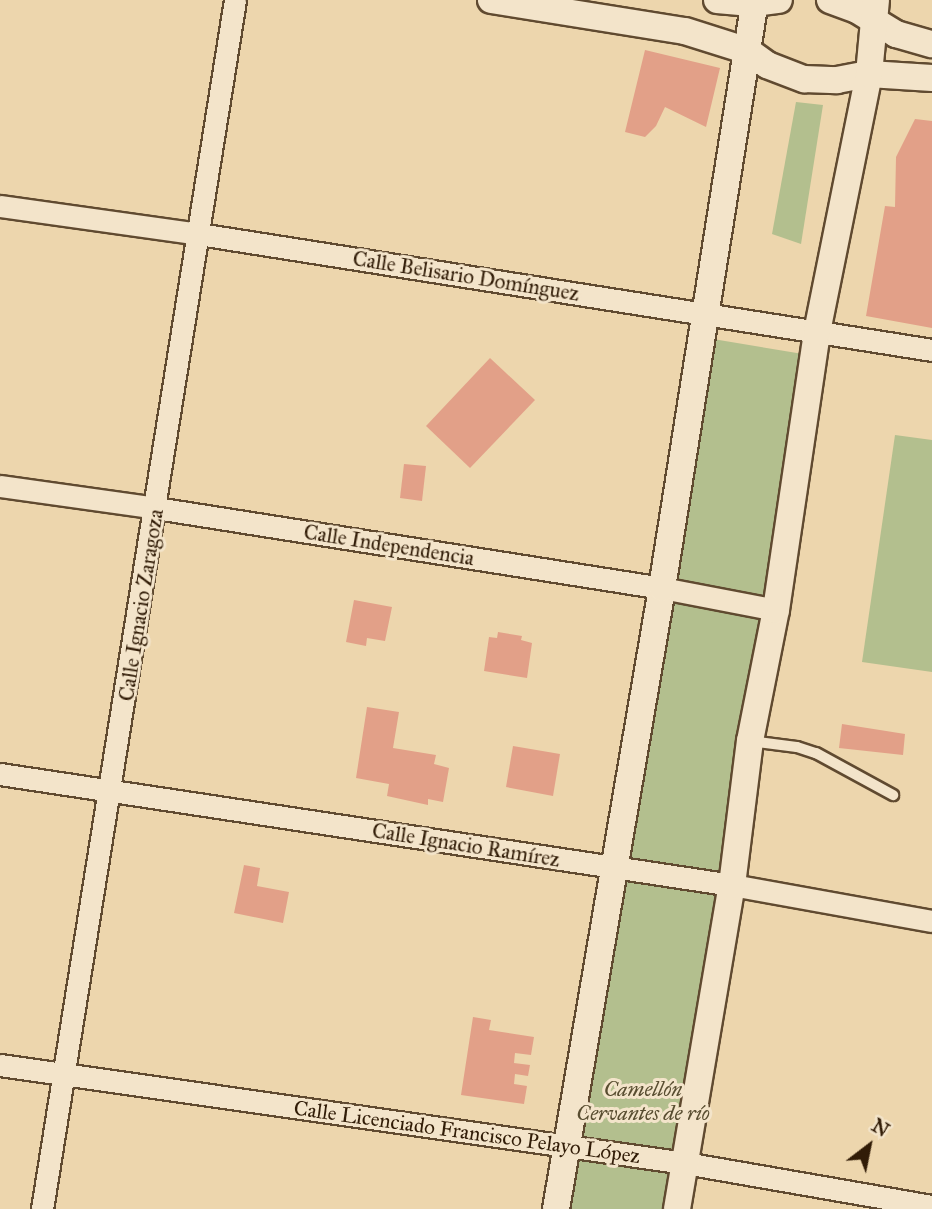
<!DOCTYPE html>
<html>
<head>
<meta charset="utf-8">
<style>
  body { margin:0 }
  #map { position:relative; width:932px; height:1209px; overflow:hidden; background:#edd6ad; font-family:"IM FELL Great Primer",serif }
  div>[style] { position:absolute }
  .green>* { inset:0; background:#b3bf8e }
  .building>* { inset:0; background:#e2a088 }
  .roads { filter:drop-shadow(2px 0 #604a30) drop-shadow(-2px 0 #604a30) drop-shadow(0 2px #604a30) drop-shadow(0 -2px #604a30) }
  .service>* { height:10px; margin:-5px; padding:0 5px; transform-origin:5px; border-radius:5px; background:#f3e4ca }
  .minor>* { height:21px; margin:-10.5px; padding:0 10.5px; transform-origin:10.5px; border-radius:10.5px; background:#f3e4ca }
  .tertiary>* { height:26px; margin:-13px; padding:0 13px; transform-origin:13px; border-radius:13px; background:#f3e4ca }
  span { translate:-50% -50%; white-space:nowrap; text-align:center; line-height:1.15; -webkit-text-stroke:6px #f3e4ca; paint-order:stroke }
  .street-label { font-size:21px; color:#311c07 }
  .park-label { font-size:21px; color:#584d30; font-style:italic }
  .north { position:absolute; left:834px; top:1111px; width:70px; height:70px; -webkit-text-stroke:5px #f3e4ca; paint-order:stroke; rotate:32deg; font-size:19px; font-weight:700; line-height:28px; text-align:center; color:#311c07 }
  .north::after { content:''; display:block; margin:auto; width:24px; height:32px; background:#311c07; clip-path:polygon(50% 0,100% 100%,50% 72%,0 100%) }
</style>
</head>
<body>
<div id="map">
  <div class="green">
    <div style="clip-path:polygon(796px 102px,823px 105px,801px 244px,772px 234px)"></div>
    <div style="clip-path:polygon(707px 338px,821px 357px,686px 1209px,566px 1209px)"></div>
    <div style="clip-path:polygon(895px 435px,932px 440px,932px 672px,862px 662px)"></div>
  </div>
  <div class="building">
    <div style="clip-path:polygon(645px 50px,720px 68px,706px 127px,665px 107px,656px 126px,645px 137px,625px 132px)"></div>
    <div style="clip-path:polygon(915px 119px,932px 121px,932px 328px,866px 316px,885px 206px,895px 207px,896px 157px)"></div>
    <div style="clip-path:polygon(490px 358px,535px 400px,470px 468px,426px 426px)"></div>
    <div style="clip-path:polygon(404px 464px,426px 466px,422px 501px,400px 498px)"></div>
    <div style="clip-path:polygon(354px 600px,392px 607px,385px 641px,367px 638px,366px 646px,346px 642px)"></div>
    <div style="clip-path:polygon(498px 632px,522px 636px,521px 640px,532px 643px,527px 678px,484px 671px,489px 637px,497px 638px)"></div>
    <div style="clip-path:polygon(367px 707px,399px 712px,393px 748px,436px 755px,434px 764px,449px 768px,443px 802px,428px 799px,428px 805px,387px 796px,389px 784px,356px 778px)"></div>
    <div style="clip-path:polygon(842px 724px,905px 734px,903px 755px,839px 748px)"></div>
    <div style="clip-path:polygon(513px 746px,560px 754px,553px 796px,506px 787px)"></div>
    <div style="clip-path:polygon(244px 865px,260px 868px,257px 886px,289px 892px,283px 923px,234px 913px)"></div>
    <div style="clip-path:polygon(473px 1017px,491px 1020px,489px 1030px,534px 1037px,531px 1055px,515px 1053px,514px 1063px,530px 1065px,528px 1076px,515px 1074px,514px 1084px,527px 1086px,524px 1104px,461px 1095px)"></div>
  </div>
  <div class="roads">
    <div class="service">
      <div style="left:750px;top:741px;width:47px;rotate:7.3deg"></div>
      <div style="left:797px;top:747px;width:20px;rotate:18deg"></div>
      <div style="left:816px;top:753px;width:88px;rotate:28.6deg"></div>
    </div>
    <div class="minor">
      <div style="left:0;top:206px;width:201px;rotate:8deg"></div>
      <div style="left:199px;top:234px;width:742px;rotate:8.99deg"></div>
      <div style="left:0;top:486px;width:158px;rotate:8deg"></div>
      <div style="left:156px;top:508px;width:512px;rotate:8.98deg"></div>
      <div style="left:662px;top:588px;width:116px;rotate:10.9deg"></div>
      <div style="left:0;top:774px;width:740px;rotate:8.62deg"></div>
      <div style="left:732px;top:885px;width:203px;rotate:10.2deg"></div>
      <div style="left:0;top:1065px;width:692px;rotate:8.14deg"></div>
      <div style="left:685px;top:1163px;width:251px;rotate:9.9deg"></div>
      <div style="left:42px;top:1209px;width:1224px;rotate:-80.93deg"></div>
    </div>
    <div class="tertiary">
      <div style="left:491px;top:0;width:196px;rotate:9.1deg"></div>
      <div style="left:685px;top:31px;width:66px;rotate:17.6deg"></div>
      <div style="left:748px;top:51px;width:24px;rotate:36deg"></div>
      <div style="left:767px;top:65px;width:40px;rotate:21deg"></div>
      <div style="left:804px;top:79px;width:33px;rotate:2deg"></div>
      <div style="left:837px;top:80px;width:33px;rotate:-11deg"></div>
      <div style="left:869px;top:74px;width:63px;rotate:3.6deg"></div>
      <div style="left:717px;top:0;width:37px;rotate:5deg"></div>
      <div style="left:754px;top:3px;width:25px;rotate:-7deg"></div>
      <div style="left:830px;top:0;width:29px;rotate:20deg"></div>
      <div style="left:857px;top:10px;width:46px;rotate:31.6deg"></div>
      <div style="left:896px;top:34px;width:37px;rotate:16deg"></div>
      <div style="left:556px;top:1209px;width:630px;rotate:-80.31deg"></div>
      <div style="left:662px;top:588px;width:595px;rotate:-81.01deg"></div>
      <div style="left:677px;top:1209px;width:329px;rotate:-80.4deg"></div>
      <div style="left:732px;top:885px;width:145px;rotate:-82.9deg"></div>
      <div style="left:750px;top:741px;width:134px;rotate:-78.8deg"></div>
      <div style="left:776px;top:610px;width:281px;rotate:-81.6deg"></div>
      <div style="left:817px;top:332px;width:263px;rotate:-78.6deg"></div>
      <div style="left:869px;top:74px;width:74px;rotate:-84.6deg"></div>
    </div>
  </div>
  <div class="street-label">
    <span style="left:466px;top:276px;rotate:9deg">Calle Belisario Domínguez</span>
    <span style="left:389px;top:545px;rotate:9deg">Calle Independencia</span>
    <span style="left:141px;top:605px;rotate:-81deg">Calle Ignacio Zaragoza</span>
    <span style="left:466px;top:845px;rotate:9deg">Calle Ignacio Ramírez</span>
    <span style="left:467px;top:1132px;rotate:8deg">Calle Licenciado Francisco Pelayo López</span>
  </div>
  <div class="park-label">
    <span style="left:643px;top:1101px">Camellón<br>Cervantes de río</span>
  </div>
  <div class="north">N</div>
</div>
</body>
</html>
